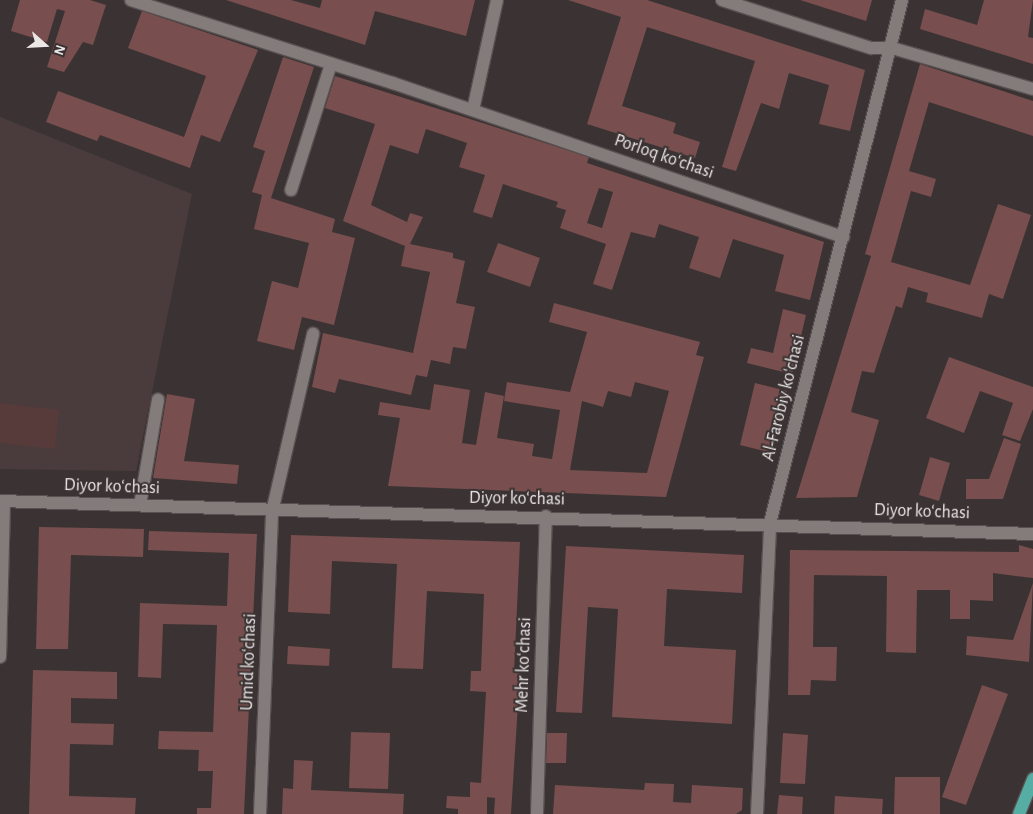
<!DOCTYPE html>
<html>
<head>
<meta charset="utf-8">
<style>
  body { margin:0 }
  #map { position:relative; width:1033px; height:814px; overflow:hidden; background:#3b3333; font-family:"Alegreya Sans",sans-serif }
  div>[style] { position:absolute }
  .built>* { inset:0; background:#4a3c3c }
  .green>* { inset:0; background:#563b3a }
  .building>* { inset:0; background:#784e4e }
  .roads { filter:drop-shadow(1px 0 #575050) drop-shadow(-1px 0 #575050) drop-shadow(0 1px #575050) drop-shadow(0 -1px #575050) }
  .service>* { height:12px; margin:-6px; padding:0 6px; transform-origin:6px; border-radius:6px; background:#847b7b }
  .minor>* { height:12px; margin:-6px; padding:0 6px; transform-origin:6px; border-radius:6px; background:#847b7b }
  .primary>* { height:12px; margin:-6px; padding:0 6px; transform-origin:6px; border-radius:6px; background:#56ada4 }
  span { translate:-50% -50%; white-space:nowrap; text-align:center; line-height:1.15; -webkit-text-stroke:4px #3b3333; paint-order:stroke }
  .street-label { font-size:18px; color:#ece7e7 }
  .north { position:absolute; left:20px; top:20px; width:50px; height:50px; -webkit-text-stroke:4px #3b3333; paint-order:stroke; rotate:109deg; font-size:14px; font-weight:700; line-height:20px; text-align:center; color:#ece7e7 }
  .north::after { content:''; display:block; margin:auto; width:18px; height:22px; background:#ece7e7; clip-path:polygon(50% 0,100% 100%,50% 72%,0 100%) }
</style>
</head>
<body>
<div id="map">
  <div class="built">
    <div style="clip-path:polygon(0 117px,192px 194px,136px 471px,0 469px)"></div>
  </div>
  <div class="green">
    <div style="clip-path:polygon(0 403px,59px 410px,55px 449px,0 443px)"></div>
  </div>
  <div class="building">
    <div style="clip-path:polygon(20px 0,90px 0,106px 5px,93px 45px,83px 42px,64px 72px,47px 67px,65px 11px,57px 9px,47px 42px,11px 31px)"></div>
    <div style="clip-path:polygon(226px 0,291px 0,320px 8px,322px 0,475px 0,466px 36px,375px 11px,365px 45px)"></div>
    <div style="clip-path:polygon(568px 0,647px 0,865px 70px,850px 131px,819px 124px,829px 85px,789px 73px,779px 109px,761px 103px,736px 171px,722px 167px,755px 61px,647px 27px,622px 106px,676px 123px,673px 133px,700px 142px,695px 158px,587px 124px,621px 17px)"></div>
    <div style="clip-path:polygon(800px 0,872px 0,866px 21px)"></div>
    <div style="clip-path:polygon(984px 0,1033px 0,1028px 37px,1033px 38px,1033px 64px,920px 29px,925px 9px,977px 25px)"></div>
    <div style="clip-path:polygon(142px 11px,258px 50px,220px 142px,201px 135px,190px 168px,100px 135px,97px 141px,46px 122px,58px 91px,184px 137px,206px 76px,128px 48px)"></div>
    <div style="clip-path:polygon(283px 57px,314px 67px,271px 198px,335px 219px,332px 232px,355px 238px,334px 325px,302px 317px,294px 350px,257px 341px,272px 281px,298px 288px,309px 243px,254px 229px,262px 195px,252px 192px,265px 151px,253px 147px)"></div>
    <div style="clip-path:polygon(920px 64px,1033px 101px,1033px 136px,929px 102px,909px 171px,936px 179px,931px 197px,911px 191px,891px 262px,970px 285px,998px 204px,1031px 215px,1003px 299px,989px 294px,982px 318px,926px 302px,928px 293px,908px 287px,902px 308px,896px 306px,874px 373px,862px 371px,851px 412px,879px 420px,857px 497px,796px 498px,871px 256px,865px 254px)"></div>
    <div style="clip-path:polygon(evenodd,335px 76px,589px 157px,587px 163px,824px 242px,810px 300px,775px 291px,784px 255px,733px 239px,720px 278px,689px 268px,699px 237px,659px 224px,655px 238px,631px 232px,612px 290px,593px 284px,606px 244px,560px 228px,566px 210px,556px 207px,558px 202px,503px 184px,492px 218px,473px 212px,485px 175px,459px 167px,467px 143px,426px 129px,418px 154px,390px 145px,371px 205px,407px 222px,410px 213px,423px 217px,410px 244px,453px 253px,453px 258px,465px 261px,456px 303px,475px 307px,466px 349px,453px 347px,450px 364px,431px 360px,427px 377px,416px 375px,411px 395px,339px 379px,335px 393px,312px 387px,323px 333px,413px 353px,430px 272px,401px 266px,405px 246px,343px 221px,375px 124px,325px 108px,335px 76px,599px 188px,613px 192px,602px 228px,587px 223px,599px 188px)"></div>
    <div style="clip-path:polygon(498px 243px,540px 258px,530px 287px,487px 272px)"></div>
    <div style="clip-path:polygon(evenodd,554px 303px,700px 342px,696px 355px,704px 357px,666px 497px,388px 486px,400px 418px,378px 415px,380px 402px,430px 410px,434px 384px,470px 390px,462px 443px,476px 445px,485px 392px,504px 396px,497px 438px,534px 444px,532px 456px,552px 459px,560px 410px,504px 401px,507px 382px,570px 392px,587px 332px,549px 322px,554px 303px,635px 382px,669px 391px,647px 473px,570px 470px,582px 401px,603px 407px,608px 391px,631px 397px,635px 382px)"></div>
    <div style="clip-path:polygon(783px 309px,806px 315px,792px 374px,747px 363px,751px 348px,773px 353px)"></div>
    <div style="clip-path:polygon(949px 357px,1033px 387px,1033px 409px,1020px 441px,1002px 435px,1013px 403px,980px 391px,964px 433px,926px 418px)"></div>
    <div style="clip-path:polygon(755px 383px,787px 391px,772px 453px,740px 445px)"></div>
    <div style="clip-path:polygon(167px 394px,195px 399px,184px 461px,239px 465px,237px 484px,153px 478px)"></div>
    <div style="clip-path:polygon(1004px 438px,1021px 444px,1003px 499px,966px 499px,966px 479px,989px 479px)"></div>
    <div style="clip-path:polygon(930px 457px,950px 463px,939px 501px,919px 495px)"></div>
    <div style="clip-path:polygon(39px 527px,144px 529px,143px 557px,71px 555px,68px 649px,36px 649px)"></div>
    <div style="clip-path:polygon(149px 531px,257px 534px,244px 814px,197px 814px,197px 808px,211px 808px,213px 771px,198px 771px,199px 750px,158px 749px,159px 731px,213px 732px,217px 625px,163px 624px,161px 678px,138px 677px,140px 603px,227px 606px,229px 553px,148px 550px)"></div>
    <div style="clip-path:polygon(291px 535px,520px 542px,514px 673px,520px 673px,511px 814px,494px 814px,495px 798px,487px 797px,487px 814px,458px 814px,458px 809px,446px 808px,447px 796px,470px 797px,470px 782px,481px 783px,486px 692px,470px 691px,471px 671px,481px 671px,484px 594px,427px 591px,423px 669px,392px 668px,397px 564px,332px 561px,330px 614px,288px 612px)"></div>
    <div style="clip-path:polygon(1019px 545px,1033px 549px,1033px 578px,993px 573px,993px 601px,970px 600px,970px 619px,950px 619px,950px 590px,917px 590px,916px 653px,886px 652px,887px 576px,814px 575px,813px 647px,837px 647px,836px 681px,811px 680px,810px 695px,788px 695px,790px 550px,1019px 552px)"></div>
    <div style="clip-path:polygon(566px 546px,744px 555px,742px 593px,667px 589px,664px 646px,736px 650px,732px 724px,612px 717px,618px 609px,588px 607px,582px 713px,556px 712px)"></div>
    <div style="clip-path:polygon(1033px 583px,1029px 662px,966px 655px,967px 636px,1013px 640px)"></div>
    <div style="clip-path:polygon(288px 646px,330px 649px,329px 666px,287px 664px)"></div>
    <div style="clip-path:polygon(33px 670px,117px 672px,117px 699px,71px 698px,71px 723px,114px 724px,113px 745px,70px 744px,69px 796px,136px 798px,135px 814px,29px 814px)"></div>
    <div style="clip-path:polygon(982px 685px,1008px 694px,966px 805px,942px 797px)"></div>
    <div style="clip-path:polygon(351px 732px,390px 733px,388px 789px,349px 788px)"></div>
    <div style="clip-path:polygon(547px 733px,567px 733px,566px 763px,546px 763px)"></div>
    <div style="clip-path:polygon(783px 733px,808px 735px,805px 784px,780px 783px)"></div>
    <div style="clip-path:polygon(294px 760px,313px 761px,311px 790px,404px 794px,403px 814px,282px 814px,283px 788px,293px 789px)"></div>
    <div style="clip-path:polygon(895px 777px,940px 777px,940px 814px,894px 814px)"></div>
    <div style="clip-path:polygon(645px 783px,674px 784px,673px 802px,691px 803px,692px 785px,743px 788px,742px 810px,736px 814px,553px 814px,555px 785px,644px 790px)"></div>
    <div style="clip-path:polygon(779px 795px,803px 797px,802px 814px,777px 814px)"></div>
    <div style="clip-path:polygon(835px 796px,883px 799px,882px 814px,834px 814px)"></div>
  </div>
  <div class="roads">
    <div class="service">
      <div style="left:291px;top:190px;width:132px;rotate:-72.4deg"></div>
      <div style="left:140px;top:505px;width:107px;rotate:-80.3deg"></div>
      <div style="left:272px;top:512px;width:183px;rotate:-77deg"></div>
    </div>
    <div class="minor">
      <div style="left:131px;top:0;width:275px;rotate:17.6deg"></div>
      <div style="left:393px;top:83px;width:476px;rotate:18.9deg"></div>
      <div style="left:722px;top:0;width:157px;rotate:17.9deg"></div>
      <div style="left:871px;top:48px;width:21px"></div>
      <div style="left:892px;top:48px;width:147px;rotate:16.2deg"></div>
      <div style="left:473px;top:110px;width:113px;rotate:-77.7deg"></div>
      <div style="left:0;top:501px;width:1034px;rotate:1.83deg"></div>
      <div style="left:0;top:657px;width:156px;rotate:-88.5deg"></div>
      <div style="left:260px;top:814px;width:302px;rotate:-87.7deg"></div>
      <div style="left:537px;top:814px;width:298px;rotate:-88.3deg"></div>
      <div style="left:757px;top:814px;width:291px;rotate:-87.4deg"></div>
      <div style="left:770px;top:523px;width:539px;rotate:-75.83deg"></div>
    </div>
    <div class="primary">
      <div style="left:1019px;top:814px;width:38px;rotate:-68deg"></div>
    </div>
  </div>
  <div class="street-label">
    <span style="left:664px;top:157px;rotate:19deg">Porloq koʻchasi</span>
    <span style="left:784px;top:398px;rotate:-76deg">Al-Farobiy koʻchasi</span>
    <span style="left:112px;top:487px;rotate:2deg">Diyor koʻchasi</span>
    <span style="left:517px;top:499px;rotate:1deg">Diyor koʻchasi</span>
    <span style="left:922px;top:512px;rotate:2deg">Diyor koʻchasi</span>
    <span style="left:249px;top:662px;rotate:-88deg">Umid koʻchasi</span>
    <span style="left:524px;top:665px;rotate:-88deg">Mehr koʻchasi</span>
  </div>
  <div class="north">N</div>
</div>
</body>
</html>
